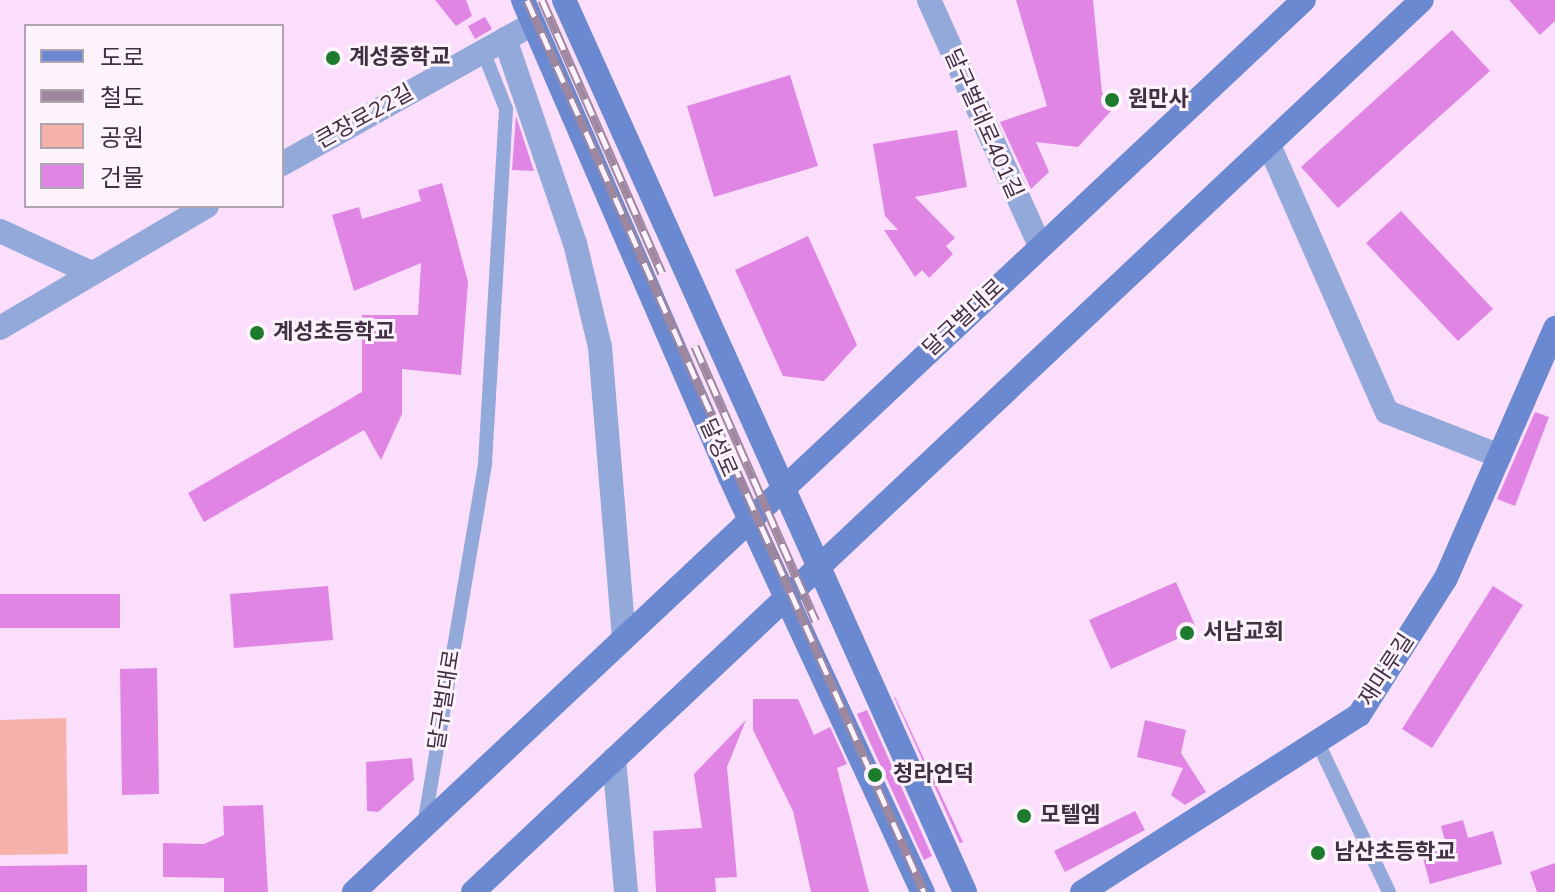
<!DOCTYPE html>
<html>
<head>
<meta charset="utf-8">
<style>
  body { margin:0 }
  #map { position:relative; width:1555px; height:892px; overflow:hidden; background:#fadefb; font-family:"Nunito Sans","Noto Sans KR",sans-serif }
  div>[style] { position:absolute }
  .green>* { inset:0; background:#f5b1aa }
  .building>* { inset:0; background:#e185e5 }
  .lane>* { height:14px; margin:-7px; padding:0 7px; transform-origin:7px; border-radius:7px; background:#93a9da }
  .street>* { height:24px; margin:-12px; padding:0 12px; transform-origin:12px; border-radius:12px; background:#93a9da }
  .secondary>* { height:24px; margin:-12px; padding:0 12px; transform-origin:12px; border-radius:12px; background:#6a89d0 }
  .rail>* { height:9px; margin-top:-4.5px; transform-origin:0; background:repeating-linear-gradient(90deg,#fcf3fc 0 18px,#9e879f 0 36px); box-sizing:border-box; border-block:2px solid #9e879f }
  .dots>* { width:22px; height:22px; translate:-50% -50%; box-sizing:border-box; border:4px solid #fcf3fc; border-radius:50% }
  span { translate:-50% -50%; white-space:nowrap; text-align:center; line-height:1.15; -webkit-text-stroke:6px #fcf3fc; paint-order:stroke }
  .poi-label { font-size:22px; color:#412f42; font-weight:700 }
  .left { translate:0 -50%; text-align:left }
  .street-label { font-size:22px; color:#412f42 }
  .legend { position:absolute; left:24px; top:24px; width:260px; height:184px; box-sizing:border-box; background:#fcf3fc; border:2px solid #b1a5b2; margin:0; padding:10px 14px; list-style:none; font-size:24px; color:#412f42 }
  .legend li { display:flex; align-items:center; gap:16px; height:40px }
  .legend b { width:40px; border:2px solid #b1a5b2 }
</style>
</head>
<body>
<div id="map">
  <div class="green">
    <div style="clip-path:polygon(66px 718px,68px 854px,0 855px,0 720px)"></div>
  </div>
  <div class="building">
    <div style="clip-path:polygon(435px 0,466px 0,472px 16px,456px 26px)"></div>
    <div style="clip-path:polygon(1016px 0,1093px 0,1102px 93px,1122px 99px,1078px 147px,1036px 142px,1049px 172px,1031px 189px,1000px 122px,1047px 106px)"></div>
    <div style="clip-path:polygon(1509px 0,1555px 0,1555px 21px,1540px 35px)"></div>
    <div style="clip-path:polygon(485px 17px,492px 29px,475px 39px,468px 26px)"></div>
    <div style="clip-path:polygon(1452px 30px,1490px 71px,1338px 208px,1301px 167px)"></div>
    <div style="clip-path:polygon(790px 75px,818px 166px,714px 197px,687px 106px)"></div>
    <div style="clip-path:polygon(516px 116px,534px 171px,512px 170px)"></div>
    <div style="clip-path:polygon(957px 130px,967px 187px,915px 197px,955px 238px,946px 246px,953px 254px,929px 278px,922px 270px,915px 277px,884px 230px,898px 230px,885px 216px,873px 144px)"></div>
    <div style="clip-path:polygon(442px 183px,468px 282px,461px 375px,402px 369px,402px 414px,381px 460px,364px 430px,204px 522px,188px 493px,362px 392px,362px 315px,418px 315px,421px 263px,354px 291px,332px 215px,359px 207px,362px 219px,421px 201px,418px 190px)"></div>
    <div style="clip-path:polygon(1401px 211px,1493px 309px,1458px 341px,1366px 243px)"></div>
    <div style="clip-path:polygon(808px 236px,857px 345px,824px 381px,783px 376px,735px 270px)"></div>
    <div style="clip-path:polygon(1535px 412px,1549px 417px,1515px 506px,1497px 499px)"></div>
    <div style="clip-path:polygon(1176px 582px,1197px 630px,1111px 669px,1089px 620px)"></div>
    <div style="clip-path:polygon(328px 586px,333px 640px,234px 648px,230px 594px)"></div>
    <div style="clip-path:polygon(1493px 586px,1523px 605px,1432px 748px,1402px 729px)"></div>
    <div style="clip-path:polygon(0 594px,120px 594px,120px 628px,0 628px)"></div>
    <div style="clip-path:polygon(157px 668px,159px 794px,122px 795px,120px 669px)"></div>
    <div style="clip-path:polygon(895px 697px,963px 842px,960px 843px,894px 697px)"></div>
    <div style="clip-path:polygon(753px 699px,798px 699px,814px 735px,830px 727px,847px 764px,837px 768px,869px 892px,811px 892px,793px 811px,753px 730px)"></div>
    <div style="clip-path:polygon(867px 710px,932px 856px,924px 860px,857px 714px)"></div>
    <div style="clip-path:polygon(746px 720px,727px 767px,737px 877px,715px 878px,716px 892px,656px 892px,653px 831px,702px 828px,694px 774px)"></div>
    <div style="clip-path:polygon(1145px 720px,1186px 730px,1181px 753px,1206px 792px,1185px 805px,1171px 795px,1183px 768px,1137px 757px)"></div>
    <div style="clip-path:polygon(412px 758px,414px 780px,378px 812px,367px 811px,366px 762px)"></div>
    <div style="clip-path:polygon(263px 805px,268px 892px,224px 892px,224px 878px,163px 877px,163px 843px,204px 844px,224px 835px,223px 806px)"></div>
    <div style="clip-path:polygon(1135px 811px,1145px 830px,1065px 872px,1054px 851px)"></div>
    <div style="clip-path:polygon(1463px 820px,1468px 838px,1493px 831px,1502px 864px,1430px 884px,1421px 851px,1446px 844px,1441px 826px)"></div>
    <div style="clip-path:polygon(1555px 863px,1555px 892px,1537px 892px,1530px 872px)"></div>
    <div style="clip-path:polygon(87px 865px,87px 892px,0 892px,0 866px)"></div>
  </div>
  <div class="lane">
    <div style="left:1317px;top:741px;width:167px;rotate:64.5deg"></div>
    <div style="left:424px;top:825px;width:367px;rotate:-80.4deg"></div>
    <div style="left:485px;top:463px;width:355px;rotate:-86.6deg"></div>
    <div style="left:506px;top:109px;width:62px;rotate:-111.6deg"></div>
  </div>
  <div class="street">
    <div style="left:929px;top:0;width:270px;rotate:65.7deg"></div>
    <div style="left:505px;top:39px;width:216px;rotate:71.1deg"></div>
    <div style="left:575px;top:243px;width:107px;rotate:76.5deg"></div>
    <div style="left:600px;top:347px;width:291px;rotate:85.3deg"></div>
    <div style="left:1269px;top:145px;width:292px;rotate:66.2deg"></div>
    <div style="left:1387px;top:412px;width:121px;rotate:21.3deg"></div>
    <div style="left:282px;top:164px;width:287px;rotate:-29.2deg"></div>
    <div style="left:0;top:231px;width:98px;rotate:24.7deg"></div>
    <div style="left:0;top:328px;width:240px;rotate:-30.5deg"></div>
    <div style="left:614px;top:759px;width:134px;rotate:84.8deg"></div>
  </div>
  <div class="secondary">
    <div style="left:523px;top:0;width:520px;rotate:66.54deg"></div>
    <div style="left:730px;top:477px;width:458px;rotate:65.1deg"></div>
    <div style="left:564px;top:0;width:978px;rotate:65.79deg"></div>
    <div style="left:354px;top:892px;width:1303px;rotate:-43.2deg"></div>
    <div style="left:473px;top:892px;width:1302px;rotate:-43.23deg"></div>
    <div style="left:1082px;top:892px;width:329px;rotate:-32.6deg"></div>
    <div style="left:1359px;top:715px;width:162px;rotate:-57.6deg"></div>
    <div style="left:1446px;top:578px;width:273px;rotate:-66.4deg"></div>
  </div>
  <div class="rail">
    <div style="left:527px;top:0;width:976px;rotate:66.01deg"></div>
    <div style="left:542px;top:0;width:298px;rotate:66.3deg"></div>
    <div style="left:695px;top:346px;width:300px;rotate:66.3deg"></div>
  </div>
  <div class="dots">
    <div style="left:333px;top:58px;background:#1c7b2c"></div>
    <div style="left:1112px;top:100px;background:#1c7b2c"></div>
    <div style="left:257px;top:333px;background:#1c7b2c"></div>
    <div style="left:1187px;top:633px;background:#1c7b2c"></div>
    <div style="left:875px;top:775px;background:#1c7b2c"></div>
    <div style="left:1024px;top:816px;background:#1c7b2c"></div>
    <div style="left:1318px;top:853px;background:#1c7b2c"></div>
  </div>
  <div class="poi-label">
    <span class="left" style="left:349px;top:58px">계성중학교</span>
    <span class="left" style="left:1128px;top:100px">원만사</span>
    <span class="left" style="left:273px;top:333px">계성초등학교</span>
    <span class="left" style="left:1203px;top:633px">서남교회</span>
    <span class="left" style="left:893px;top:775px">청라언덕</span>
    <span class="left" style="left:1040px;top:816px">모텔엠</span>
    <span class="left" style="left:1334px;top:853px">남산초등학교</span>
  </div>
  <div class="street-label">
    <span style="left:365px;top:117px;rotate:-29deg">큰장로22길</span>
    <span style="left:983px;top:124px;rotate:66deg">달구벌대로401길</span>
    <span style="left:964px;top:318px;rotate:-43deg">달구벌대로</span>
    <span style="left:718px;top:448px;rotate:66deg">달성로</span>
    <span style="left:1387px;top:670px;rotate:-57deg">재마루길</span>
    <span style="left:445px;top:700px;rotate:-81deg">달구벌대로</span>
  </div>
  <ul class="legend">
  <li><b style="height:10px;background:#6a89d0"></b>도로</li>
  <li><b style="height:10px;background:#9e879f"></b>철도</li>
  <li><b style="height:22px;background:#f5b1aa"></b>공원</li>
  <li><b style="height:22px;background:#e185e5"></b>건물</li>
  </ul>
</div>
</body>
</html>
